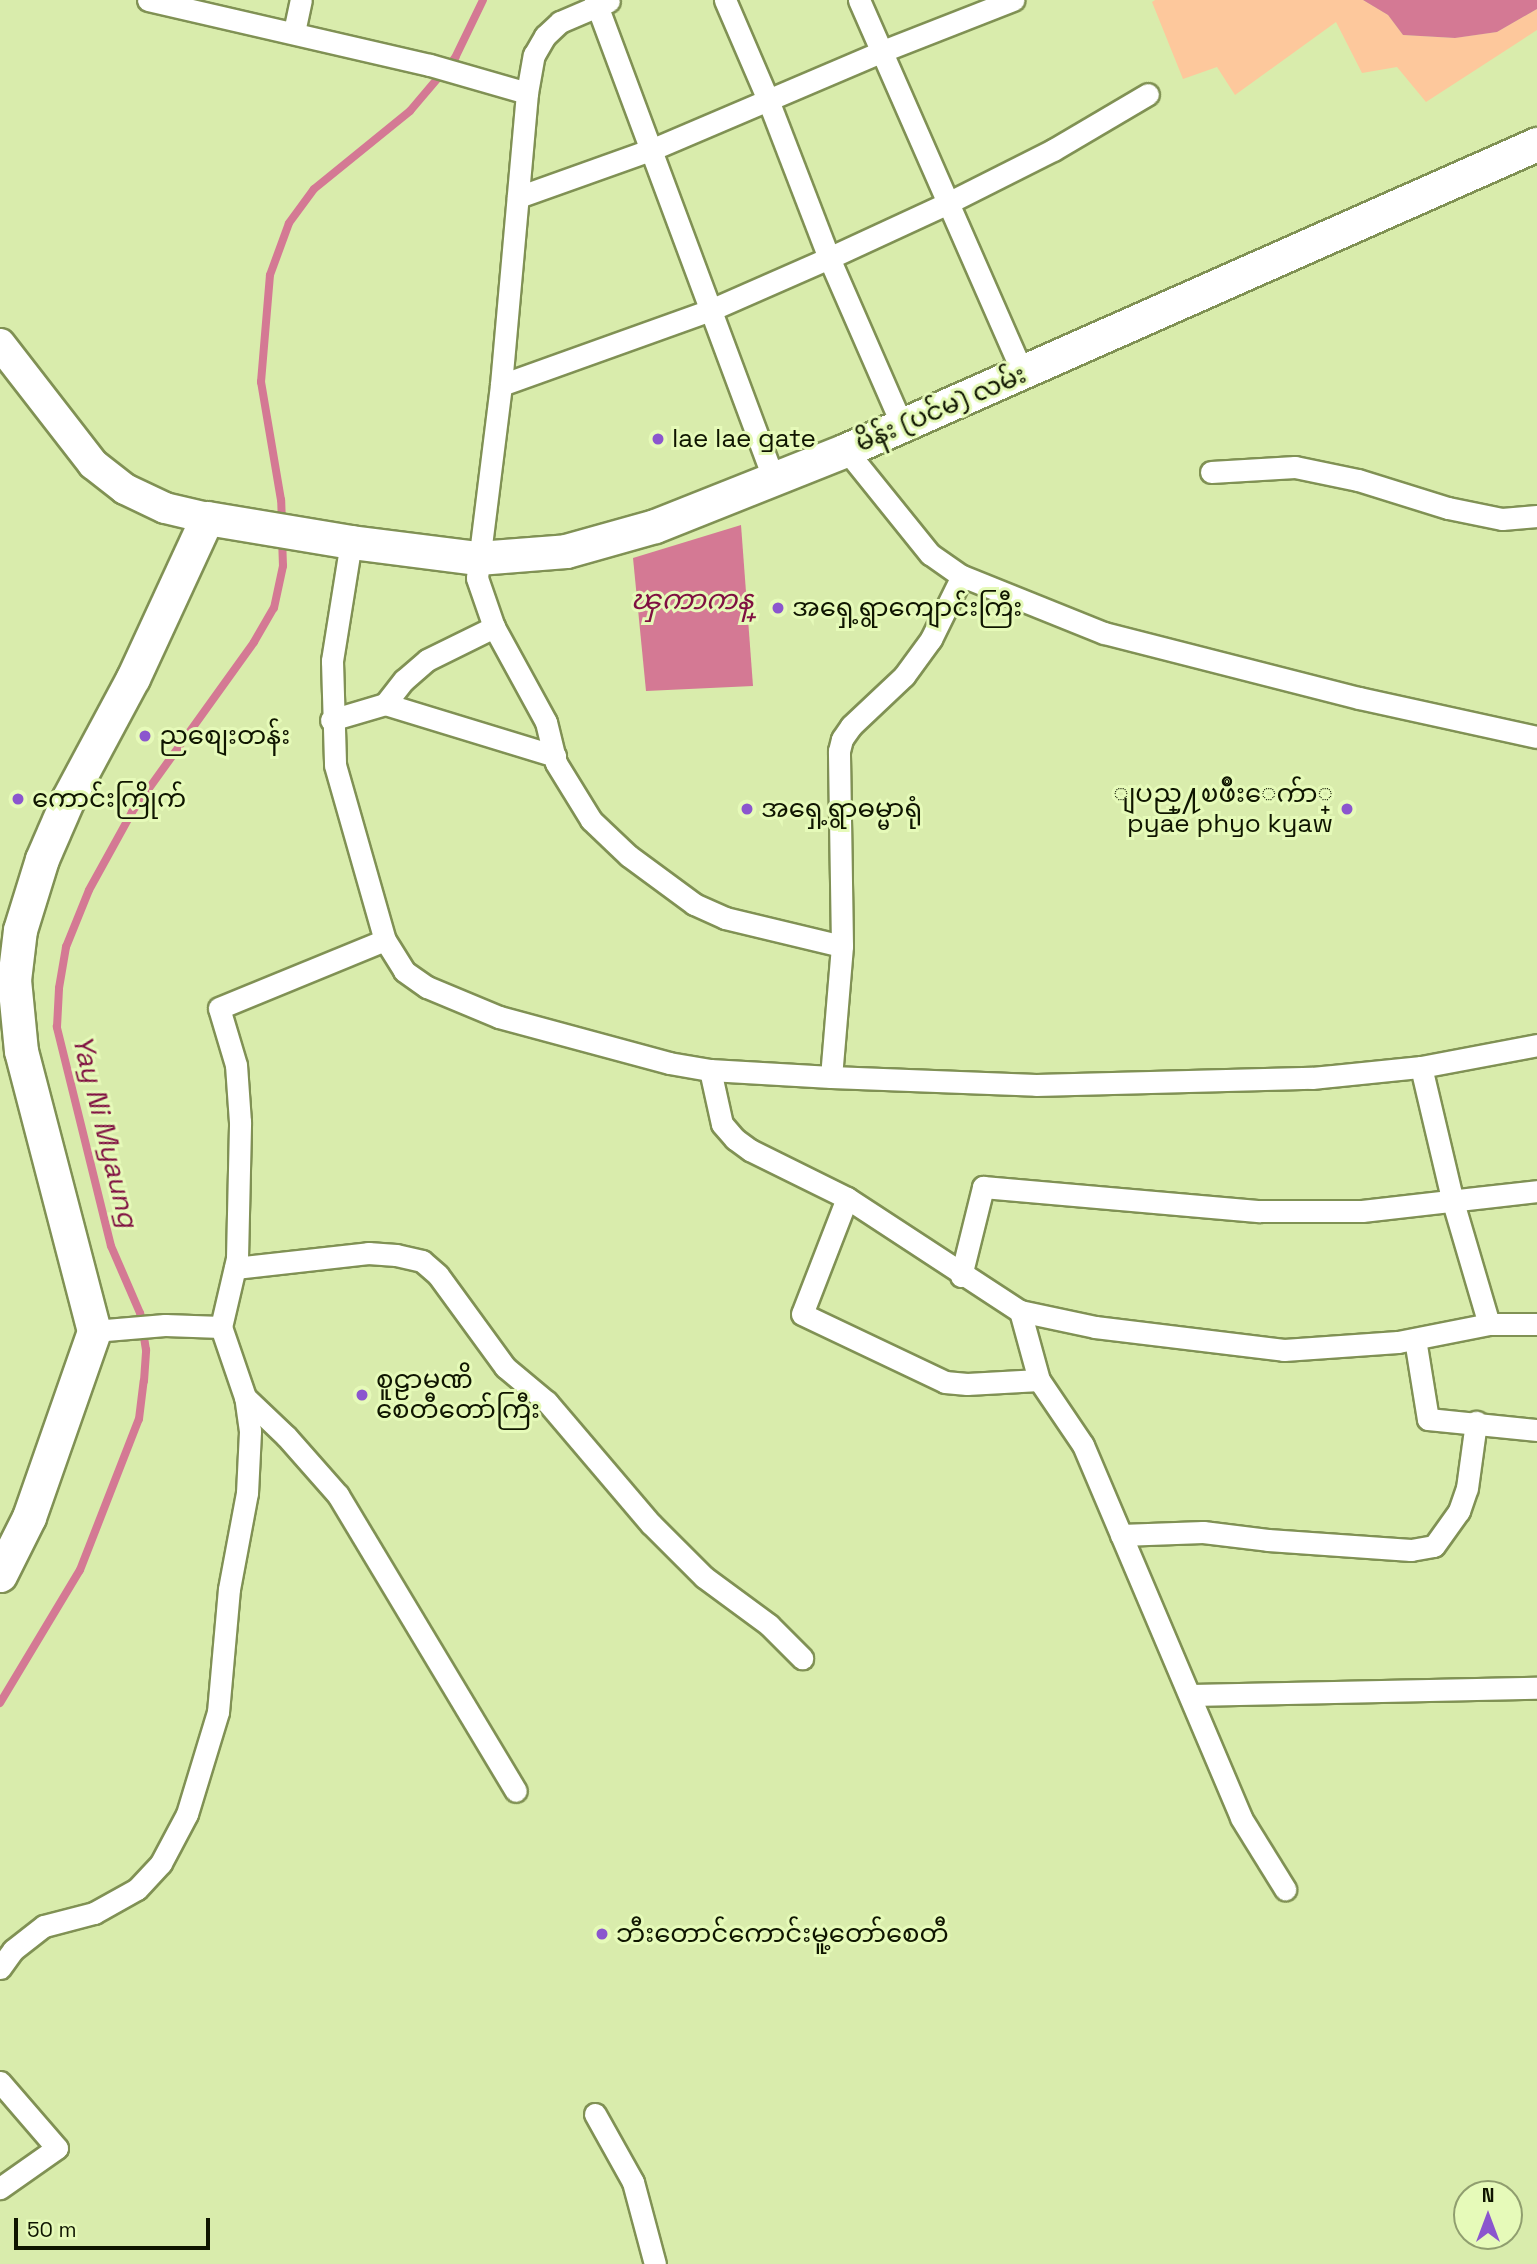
<!DOCTYPE html>
<html>
<head>
<meta charset="utf-8">
<style>
  body { margin:0 }
  #map { position:relative; width:1537px; height:2264px; overflow:hidden; background:#d9ecac; font-family:"Space Grotesk","Noto Sans Myanmar",sans-serif }
  div>[style] { position:absolute }
  .green>* { inset:0; background:#fdc89c }
  .water>* { inset:0; background:#d47994 }
  .stream>* { height:8px; margin:-4px; padding:0 4px; transform-origin:4px; border-radius:4px; background:#d47994 }
  .roads { filter:drop-shadow(2px 0 #809154) drop-shadow(-2px 0 #809154) drop-shadow(0 2px #809154) drop-shadow(0 -2px #809154) }
  .minor>* { height:21px; margin:-10.5px; padding:0 10.5px; transform-origin:10.5px; border-radius:10.5px; background:#fff }
  .secondary>* { height:30px; margin:-15px; padding:0 15px; transform-origin:15px; border-radius:15px; background:#fff }
  .primary>* { height:33px; margin:-16.5px; padding:0 16.5px; transform-origin:16.5px; border-radius:16.5px; background:#fff }
  .dots>* { width:19px; height:19px; translate:-50% -50%; box-sizing:border-box; border:4px solid #e6fab9; border-radius:50% }
  span { translate:-50% -50%; white-space:nowrap; text-align:center; line-height:1.15; -webkit-text-stroke:6px #e6fab9; paint-order:stroke }
  .street-label { font-size:26px; color:#0f1500 }
  .poi-label { font-size:26px; color:#0f1500 }
  .left { translate:0 -50%; text-align:left }
  .right { translate:-100% -50%; text-align:right }
  .water-label { font-size:28px; color:#7f1041; font-style:italic }
  .north { position:absolute; left:1453px; top:2180px; width:70px; height:70px; box-sizing:border-box; background:#e6fab9; border:2px solid #909e6f; border-radius:50%; rotate:0deg; font-size:19px; font-weight:700; line-height:28px; text-align:center; color:#0f1500 }
  .north::after { content:''; display:block; margin:auto; width:24px; height:32px; background:#8b56ce; clip-path:polygon(50% 0,100% 100%,50% 72%,0 100%) }
  .scale { position:absolute; left:14px; top:2218px; width:196px; height:32px; box-sizing:border-box; border:4px solid #0f1500; border-top:0; padding-left:9px; font-size:21px; line-height:24px; white-space:nowrap; color:#0f1500; -webkit-text-stroke:5px #e6fab9; paint-order:stroke }
</style>
</head>
<body>
<div id="map">
  <div class="green">
    <div style="clip-path:polygon(1155px 0,1363px 0,1388px 15px,1403px 35px,1454px 38px,1497px 32px,1537px 9px,1537px 30px,1426px 102px,1397px 67px,1362px 73px,1336px 22px,1235px 95px,1217px 67px,1183px 79px,1152px 2px)"></div>
  </div>
  <div class="water">
    <div style="clip-path:polygon(1363px 0,1537px 0,1537px 9px,1497px 32px,1455px 38px,1403px 35px,1388px 15px)"></div>
    <div style="clip-path:polygon(741px 525px,753px 686px,646px 691px,633px 558px)"></div>
  </div>
  <div class="stream">
    <div style="left:282px;top:524px;width:24px;rotate:-92deg"></div>
    <div style="left:281px;top:500px;width:120px;rotate:-99.6deg"></div>
    <div style="left:261px;top:382px;width:107px;rotate:-85.2deg"></div>
    <div style="left:270px;top:275px;width:55px;rotate:-69.9deg"></div>
    <div style="left:289px;top:223px;width:42px;rotate:-53.7deg"></div>
    <div style="left:314px;top:189px;width:124px;rotate:-39.1deg"></div>
    <div style="left:410px;top:111px;width:70px;rotate:-49.7deg"></div>
    <div style="left:455px;top:58px;width:64px;rotate:-64.2deg"></div>
    <div style="left:0;top:1703px;width:155px;rotate:-59deg"></div>
    <div style="left:80px;top:1570px;width:162px;rotate:-68.7deg"></div>
    <div style="left:139px;top:1419px;width:38px;rotate:-83deg"></div>
    <div style="left:144px;top:1381px;width:31px;rotate:-86deg"></div>
    <div style="left:146px;top:1350px;width:37px;rotate:-99deg"></div>
    <div style="left:140px;top:1313px;width:73px;rotate:-113.4deg"></div>
    <div style="left:111px;top:1246px;width:226px;rotate:-103.9deg"></div>
    <div style="left:57px;top:1027px;width:39px;rotate:-87deg"></div>
    <div style="left:59px;top:988px;width:42px;rotate:-80.3deg"></div>
    <div style="left:66px;top:947px;width:61px;rotate:-68deg"></div>
    <div style="left:89px;top:890px;width:89px;rotate:-61.1deg"></div>
    <div style="left:132px;top:812px;width:209px;rotate:-54.3deg"></div>
    <div style="left:254px;top:642px;width:39px;rotate:-60deg"></div>
    <div style="left:274px;top:608px;width:43px;rotate:-77.9deg"></div>
    <div style="left:283px;top:566px;width:29px;rotate:-92deg"></div>
  </div>
  <div class="roads">
    <div class="minor">
      <div style="left:148px;top:0;width:289px;rotate:13deg"></div>
      <div style="left:430px;top:65px;width:101px;rotate:16.1deg"></div>
      <div style="left:527px;top:93px;width:293px;rotate:95.1deg"></div>
      <div style="left:501px;top:385px;width:194px;rotate:97.1deg"></div>
      <div style="left:477px;top:578px;width:52px;rotate:70.9deg"></div>
      <div style="left:494px;top:627px;width:108px;rotate:61.3deg"></div>
      <div style="left:546px;top:722px;width:42px;rotate:76.3deg"></div>
      <div style="left:556px;top:763px;width:67px;rotate:58.4deg"></div>
      <div style="left:591px;top:820px;width:52px;rotate:43.5deg"></div>
      <div style="left:629px;top:856px;width:81px;rotate:36.4deg"></div>
      <div style="left:694px;top:904px;width:34px;rotate:24deg"></div>
      <div style="left:725px;top:918px;width:120px;rotate:13.5deg"></div>
      <div style="left:842px;top:946px;width:131px;rotate:94.8deg"></div>
      <div style="left:595px;top:0;width:512px;rotate:69.55deg"></div>
      <div style="left:725px;top:0;width:109px;rotate:66.7deg"></div>
      <div style="left:768px;top:100px;width:169px;rotate:68.9deg"></div>
      <div style="left:829px;top:258px;width:182px;rotate:66.4deg"></div>
      <div style="left:859px;top:0;width:407px;rotate:66.3deg"></div>
      <div style="left:294px;top:32px;width:33px;rotate:-78deg"></div>
      <div style="left:527px;top:93px;width:39px;rotate:-80deg"></div>
      <div style="left:534px;top:55px;width:22px;rotate:-60deg"></div>
      <div style="left:545px;top:36px;width:21px;rotate:-43deg"></div>
      <div style="left:560px;top:22px;width:53px;rotate:-23.2deg"></div>
      <div style="left:518px;top:197px;width:143px;rotate:-19.6deg"></div>
      <div style="left:653px;top:149px;width:250px;rotate:-23.1deg"></div>
      <div style="left:883px;top:51px;width:140px;rotate:-21.4deg"></div>
      <div style="left:501px;top:385px;width:225px;rotate:-19.7deg"></div>
      <div style="left:713px;top:309px;width:127px;rotate:-23.7deg"></div>
      <div style="left:829px;top:258px;width:131px;rotate:-24.8deg"></div>
      <div style="left:948px;top:203px;width:118px;rotate:-26.8deg"></div>
      <div style="left:1053px;top:150px;width:110px;rotate:-30.5deg"></div>
      <div style="left:846px;top:450px;width:134px;rotate:51.1deg"></div>
      <div style="left:930px;top:554px;width:39px;rotate:35deg"></div>
      <div style="left:962px;top:576px;width:153px;rotate:21.9deg"></div>
      <div style="left:1104px;top:633px;width:263px;rotate:14.3deg"></div>
      <div style="left:1359px;top:698px;width:182px;rotate:12.4deg"></div>
      <div style="left:1211px;top:472px;width:84px;rotate:-3.4deg"></div>
      <div style="left:1295px;top:467px;width:64px;rotate:11.7deg"></div>
      <div style="left:1358px;top:480px;width:94px;rotate:17.3deg"></div>
      <div style="left:1448px;top:508px;width:55px;rotate:11.5deg"></div>
      <div style="left:1502px;top:519px;width:35px;rotate:-5deg"></div>
      <div style="left:351px;top:542px;width:121px;rotate:99.1deg"></div>
      <div style="left:332px;top:661px;width:104px;rotate:88.3deg"></div>
      <div style="left:335px;top:765px;width:182px;rotate:74.1deg"></div>
      <div style="left:385px;top:940px;width:36px;rotate:58deg"></div>
      <div style="left:404px;top:971px;width:28px;rotate:35deg"></div>
      <div style="left:427px;top:987px;width:78px;rotate:22.6deg"></div>
      <div style="left:499px;top:1017px;width:176px;rotate:15.1deg"></div>
      <div style="left:669px;top:1063px;width:42px;rotate:9.7deg"></div>
      <div style="left:710px;top:1070px;width:121px;rotate:3.3deg"></div>
      <div style="left:831px;top:1077px;width:205px;rotate:2.2deg"></div>
      <div style="left:1036px;top:1085px;width:276px;rotate:-1.5deg"></div>
      <div style="left:1312px;top:1078px;width:110px;rotate:-5.8deg"></div>
      <div style="left:1421px;top:1067px;width:118px;rotate:-10.7deg"></div>
      <div style="left:385px;top:704px;width:178px;rotate:17deg"></div>
      <div style="left:331px;top:720px;width:56px;rotate:-16.5deg"></div>
      <div style="left:385px;top:704px;width:31px;rotate:-52deg"></div>
      <div style="left:404px;top:680px;width:30px;rotate:-41deg"></div>
      <div style="left:427px;top:660px;width:75px;rotate:-26.2deg"></div>
      <div style="left:842px;top:946px;width:195px;rotate:-90.9deg"></div>
      <div style="left:839px;top:751px;width:12px;rotate:-76deg"></div>
      <div style="left:842px;top:739px;width:16px;rotate:-55deg"></div>
      <div style="left:851px;top:726px;width:73px;rotate:-43.3deg"></div>
      <div style="left:904px;top:676px;width:46px;rotate:-53.9deg"></div>
      <div style="left:931px;top:639px;width:70px;rotate:-63.8deg"></div>
      <div style="left:1421px;top:1067px;width:139px;rotate:76.7deg"></div>
      <div style="left:1453px;top:1202px;width:127px;rotate:73.6deg"></div>
      <div style="left:710px;top:1070px;width:55px;rotate:77.5deg"></div>
      <div style="left:722px;top:1124px;width:20px;rotate:49deg"></div>
      <div style="left:735px;top:1139px;width:19px;rotate:36deg"></div>
      <div style="left:750px;top:1150px;width:108px;rotate:26.3deg"></div>
      <div style="left:847px;top:1198px;width:207px;rotate:33.2deg"></div>
      <div style="left:1020px;top:1311px;width:72px;rotate:74.6deg"></div>
      <div style="left:1039px;top:1380px;width:78px;rotate:55.9deg"></div>
      <div style="left:1083px;top:1445px;width:405px;rotate:67deg"></div>
      <div style="left:1241px;top:1818px;width:84px;rotate:58.2deg"></div>
      <div style="left:847px;top:1198px;width:124px;rotate:111.2deg"></div>
      <div style="left:802px;top:1314px;width:158px;rotate:25.4deg"></div>
      <div style="left:945px;top:1382px;width:22px;rotate:5deg"></div>
      <div style="left:967px;top:1384px;width:72px;rotate:-3.2deg"></div>
      <div style="left:235px;top:1268px;width:134px;rotate:-6.4deg"></div>
      <div style="left:368px;top:1253px;width:28px;rotate:4deg"></div>
      <div style="left:396px;top:1255px;width:27px;rotate:13deg"></div>
      <div style="left:422px;top:1261px;width:21px;rotate:41deg"></div>
      <div style="left:438px;top:1275px;width:114px;rotate:53.9deg"></div>
      <div style="left:505px;top:1367px;width:55px;rotate:39.8deg"></div>
      <div style="left:547px;top:1402px;width:160px;rotate:49.6deg"></div>
      <div style="left:651px;top:1524px;width:75px;rotate:45deg"></div>
      <div style="left:704px;top:1577px;width:81px;rotate:36.4deg"></div>
      <div style="left:769px;top:1625px;width:47px;rotate:45deg"></div>
      <div style="left:961px;top:1276px;width:92px;rotate:-76.1deg"></div>
      <div style="left:983px;top:1187px;width:278px;rotate:5deg"></div>
      <div style="left:1260px;top:1211px;width:102px"></div>
      <div style="left:1362px;top:1211px;width:176px;rotate:-6.5deg"></div>
      <div style="left:1020px;top:1311px;width:77px;rotate:12deg"></div>
      <div style="left:1095px;top:1327px;width:190px;rotate:6.9deg"></div>
      <div style="left:1284px;top:1350px;width:114px;rotate:-4deg"></div>
      <div style="left:1398px;top:1342px;width:93px;rotate:-11.2deg"></div>
      <div style="left:1489px;top:1324px;width:48px"></div>
      <div style="left:94px;top:1331px;width:71px;rotate:-4.8deg"></div>
      <div style="left:165px;top:1325px;width:56px;rotate:2deg"></div>
      <div style="left:1415px;top:1339px;width:81px;rotate:80.8deg"></div>
      <div style="left:1428px;top:1419px;width:110px;rotate:5.8deg"></div>
      <div style="left:245px;top:1397px;width:57px;rotate:43.6deg"></div>
      <div style="left:286px;top:1436px;width:79px;rotate:48.6deg"></div>
      <div style="left:338px;top:1495px;width:345px;rotate:59deg"></div>
      <div style="left:1121px;top:1535px;width:82px;rotate:-2.1deg"></div>
      <div style="left:1203px;top:1532px;width:65px;rotate:7deg"></div>
      <div style="left:1268px;top:1540px;width:143px;rotate:4deg"></div>
      <div style="left:1411px;top:1550px;width:23px;rotate:-10deg"></div>
      <div style="left:1434px;top:1546px;width:43px;rotate:-54.5deg"></div>
      <div style="left:1459px;top:1511px;width:24px;rotate:-71deg"></div>
      <div style="left:1467px;top:1488px;width:67px;rotate:-82.2deg"></div>
      <div style="left:1190px;top:1695px;width:347px;rotate:-1.2deg"></div>
      <div style="left:0;top:1968px;width:22px;rotate:-54deg"></div>
      <div style="left:13px;top:1950px;width:39px;rotate:-38deg"></div>
      <div style="left:44px;top:1926px;width:52px;rotate:-14.6deg"></div>
      <div style="left:94px;top:1913px;width:49px;rotate:-29.2deg"></div>
      <div style="left:137px;top:1889px;width:35px;rotate:-47deg"></div>
      <div style="left:161px;top:1863px;width:55px;rotate:-62deg"></div>
      <div style="left:187px;top:1814px;width:107px;rotate:-73.1deg"></div>
      <div style="left:218px;top:1712px;width:123px;rotate:-84.9deg"></div>
      <div style="left:229px;top:1589px;width:98px;rotate:-79.4deg"></div>
      <div style="left:247px;top:1493px;width:62px;rotate:-87.2deg"></div>
      <div style="left:250px;top:1431px;width:34px;rotate:-98deg"></div>
      <div style="left:245px;top:1397px;width:74px;rotate:-108.9deg"></div>
      <div style="left:221px;top:1327px;width:71px;rotate:-76.9deg"></div>
      <div style="left:237px;top:1258px;width:136px;rotate:-88.7deg"></div>
      <div style="left:240px;top:1122px;width:57px;rotate:-94deg"></div>
      <div style="left:236px;top:1065px;width:59px;rotate:-106.6deg"></div>
      <div style="left:219px;top:1008px;width:179px;rotate:-22.3deg"></div>
      <div style="left:0;top:2082px;width:87px;rotate:49.2deg"></div>
      <div style="left:57px;top:2148px;width:70px;rotate:144.9deg"></div>
      <div style="left:595px;top:2114px;width:78px;rotate:60.8deg"></div>
      <div style="left:633px;top:2182px;width:85px;rotate:75deg"></div>
    </div>
    <div class="secondary">
      <div style="left:0;top:344px;width:152px;rotate:52.2deg"></div>
      <div style="left:93px;top:464px;width:41px;rotate:38deg"></div>
      <div style="left:125px;top:489px;width:44px;rotate:25.4deg"></div>
      <div style="left:165px;top:508px;width:43px;rotate:13.4deg"></div>
    </div>
    <div class="primary">
      <div style="left:0;top:1575px;width:65px;rotate:-63.4deg"></div>
      <div style="left:29px;top:1517px;width:197px;rotate:-70.7deg"></div>
      <div style="left:94px;top:1331px;width:289px;rotate:-104.6deg"></div>
      <div style="left:21px;top:1051px;width:71px;rotate:-95.6deg"></div>
      <div style="left:14px;top:980px;width:50px;rotate:-83.2deg"></div>
      <div style="left:20px;top:930px;width:74px;rotate:-72.8deg"></div>
      <div style="left:42px;top:859px;width:65px;rotate:-66.6deg"></div>
      <div style="left:68px;top:799px;width:137px;rotate:-61.8deg"></div>
      <div style="left:133px;top:678px;width:176px;rotate:-65.2deg"></div>
      <div style="left:207px;top:518px;width:146px;rotate:9.5deg"></div>
      <div style="left:351px;top:542px;width:128px;rotate:7.2deg"></div>
      <div style="left:478px;top:558px;width:88px;rotate:-4.5deg"></div>
      <div style="left:566px;top:551px;width:92px;rotate:-15.7deg"></div>
      <div style="left:655px;top:526px;width:206px;rotate:-21.7deg"></div>
      <div style="left:846px;top:450px;width:756px;rotate:-23.89deg"></div>
    </div>
  </div>
  <div class="dots">
    <div style="left:658px;top:439px;background:#8b56ce"></div>
    <div style="left:778px;top:608px;background:#8b56ce"></div>
    <div style="left:145px;top:736px;background:#8b56ce"></div>
    <div style="left:18px;top:799px;background:#8b56ce"></div>
    <div style="left:747px;top:809px;background:#8b56ce"></div>
    <div style="left:1347px;top:809px;background:#8b56ce"></div>
    <div style="left:362px;top:1395px;background:#8b56ce"></div>
    <div style="left:602px;top:1934px;background:#8b56ce"></div>
  </div>
  <div class="street-label">
    <span style="left:941px;top:409px;rotate:-23deg">မိန်း (ပင်မ) လမ်း</span>
  </div>
  <div class="poi-label">
    <span class="left" style="left:672px;top:439px">lae lae gate</span>
    <span class="left" style="left:792px;top:608px">အရှေ့ရွာကျောင်းကြီး</span>
    <span class="left" style="left:159px;top:736px">ညစျေးတန်း</span>
    <span class="right" style="left:1333px;top:809px">ျပည္႔ၿဖိဳးေက်ာ္<br>pyae phyo kyaw</span>
    <span class="left" style="left:32px;top:799px">ကောင်းကြိုက်</span>
    <span class="left" style="left:761px;top:809px">အရှေ့ရွာဓမ္မာရုံ</span>
    <span class="left" style="left:376px;top:1395px">စူဠာမဏိ<br>စေတီတော်ကြီး</span>
    <span class="left" style="left:616px;top:1934px">ဘီးတောင်ကောင်းမူ့တော်စေတီ</span>
  </div>
  <div class="water-label">
    <span style="left:692px;top:599px">ၾကာကန္</span>
    <span style="left:106px;top:1131px;rotate:76deg">Yay Ni Myaung</span>
  </div>
  <div class="north">N</div>
  <div class="scale">50 m</div>
</div>
</body>
</html>
